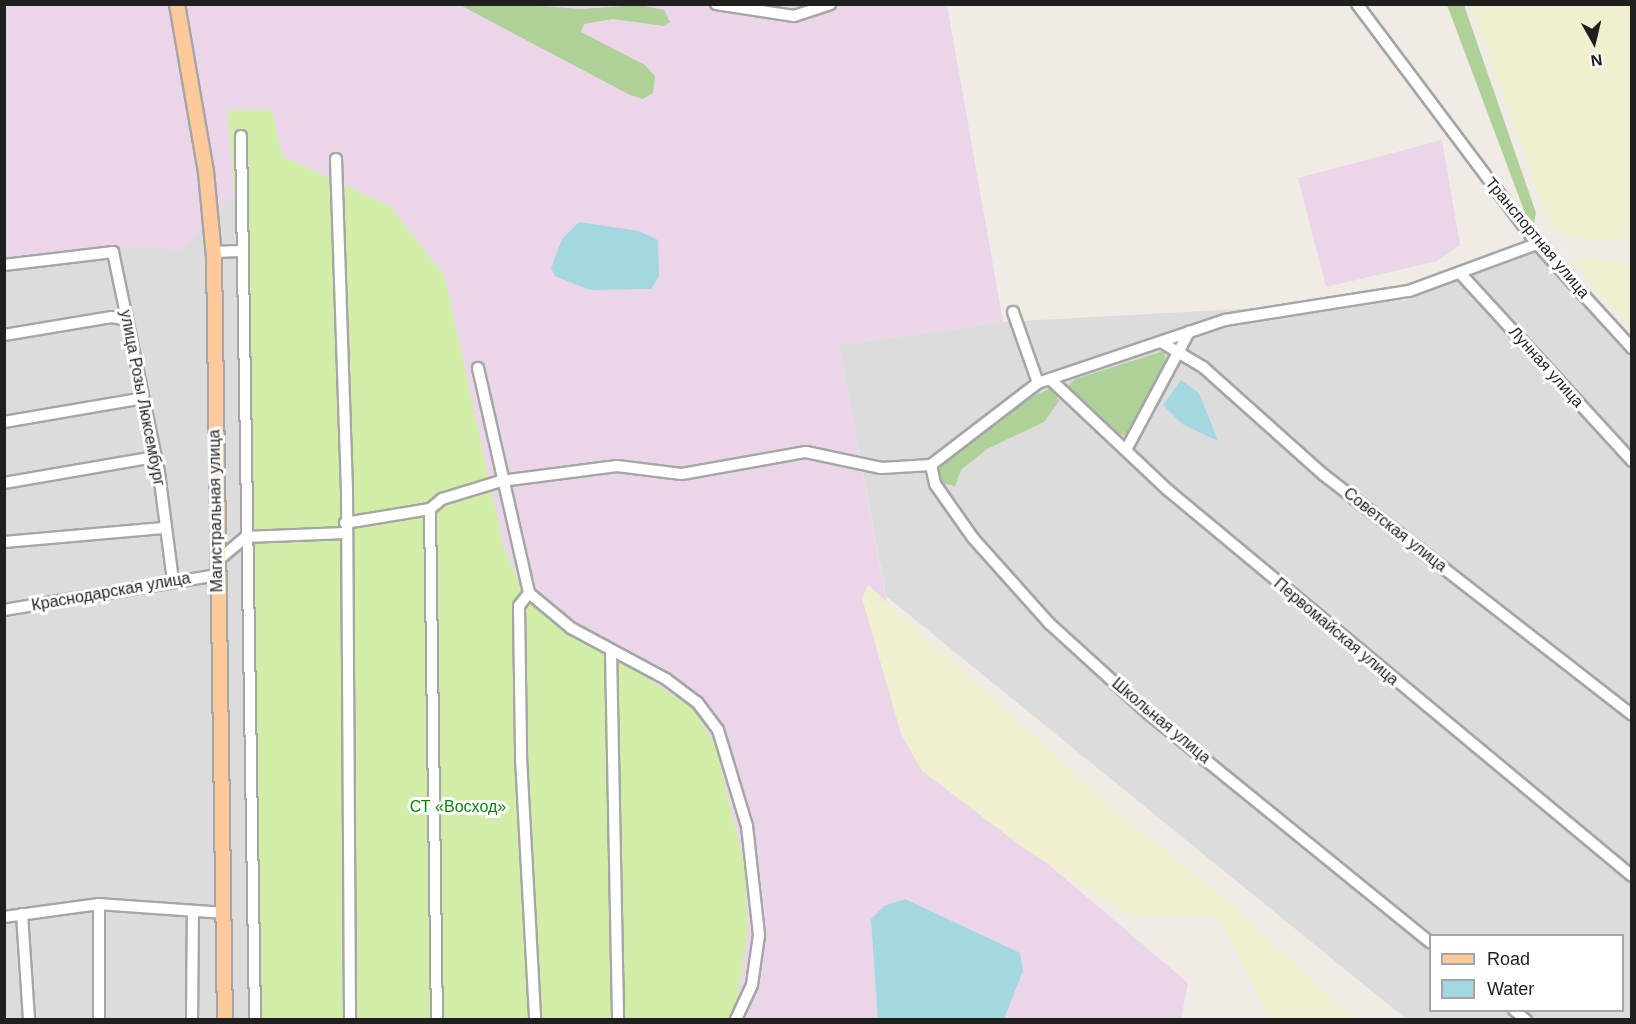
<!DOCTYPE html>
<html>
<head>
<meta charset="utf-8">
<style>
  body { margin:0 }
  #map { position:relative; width:1636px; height:1024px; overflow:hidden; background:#f0ebe5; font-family:Arial,sans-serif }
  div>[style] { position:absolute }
  .residential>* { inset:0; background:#dddcdc }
  .industrial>* { inset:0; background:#ead6e8 }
  .farmland>* { inset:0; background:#f0efcf }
  .grass>* { inset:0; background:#d1eda8 }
  .forest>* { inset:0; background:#aed197 }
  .water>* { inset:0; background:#a3d8e0 }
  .roads { filter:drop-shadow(2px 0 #a6a6a6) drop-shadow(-2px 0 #a6a6a6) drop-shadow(0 2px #a6a6a6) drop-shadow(0 -2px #a6a6a6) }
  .minor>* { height:10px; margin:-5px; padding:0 5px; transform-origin:5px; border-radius:5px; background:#fff }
  .major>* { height:14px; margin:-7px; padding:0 7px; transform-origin:7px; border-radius:7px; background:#ffca9b }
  span { translate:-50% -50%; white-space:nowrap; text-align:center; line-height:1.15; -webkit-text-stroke:6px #fff; paint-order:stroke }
  .street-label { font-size:16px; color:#1f1f1f }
  .park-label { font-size:16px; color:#088306 }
  .frame { position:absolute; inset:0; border:6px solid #1f1f1f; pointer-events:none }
  .legend { position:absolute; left:1429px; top:934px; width:195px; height:78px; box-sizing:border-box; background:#fff; border:2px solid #a5a5a5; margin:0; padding:8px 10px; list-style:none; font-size:18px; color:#1f1f1f }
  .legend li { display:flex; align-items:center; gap:12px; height:30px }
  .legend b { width:30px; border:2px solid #a5a5a5 }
  .north { position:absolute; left:1564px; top:12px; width:60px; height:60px; -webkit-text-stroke:4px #fff; paint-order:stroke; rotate:172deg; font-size:16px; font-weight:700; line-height:24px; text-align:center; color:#1f1f1f }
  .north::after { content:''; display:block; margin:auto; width:21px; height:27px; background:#1f1f1f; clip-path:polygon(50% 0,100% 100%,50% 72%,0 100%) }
</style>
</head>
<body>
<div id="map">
  <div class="residential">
    <div style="clip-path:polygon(267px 157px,711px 1019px,5px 1019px,4px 260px,111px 247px)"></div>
    <div style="clip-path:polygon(evenodd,1537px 244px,1631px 345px,1631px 1019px,1406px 1019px,886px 596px,839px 345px,1003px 322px,1407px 300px,1537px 244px,1430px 936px,1622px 936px,1622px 1010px,1430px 1010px,1430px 936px)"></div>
  </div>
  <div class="industrial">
    <div style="clip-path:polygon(4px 5px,947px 5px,1003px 322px,839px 345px,914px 750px,1188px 983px,1181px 1019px,711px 1019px,267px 158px,182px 250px,111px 247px,5px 260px)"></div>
    <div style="clip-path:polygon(1442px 140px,1460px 245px,1437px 261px,1326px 287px,1298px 178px)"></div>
  </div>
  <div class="farmland">
    <div style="clip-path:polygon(1471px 5px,1631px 5px,1631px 238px,1592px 240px,1561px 234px,1550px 226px)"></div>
    <div style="clip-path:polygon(1584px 257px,1631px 263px,1631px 327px,1584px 276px,1577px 260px)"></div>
    <div style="clip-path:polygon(868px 585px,1120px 814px,1227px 901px,1355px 1019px,1270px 1019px,1225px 929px,1212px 916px,1131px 916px,1025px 849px,922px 771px,901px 734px,862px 598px)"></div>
  </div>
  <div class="grass">
    <div style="clip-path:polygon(227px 110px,272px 110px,282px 156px,390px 206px,445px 277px,504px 548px,525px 598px,691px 707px,715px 743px,745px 868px,748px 931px,734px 1019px,249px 1019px,239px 243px)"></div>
  </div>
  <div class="forest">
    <div style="clip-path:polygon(529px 5px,581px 9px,640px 5px,664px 10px,670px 22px,664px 26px,613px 19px,584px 24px,581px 32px,645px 65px,655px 76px,653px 93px,643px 99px,630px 95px,460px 5px)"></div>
    <div style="clip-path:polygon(1447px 5px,1464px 5px,1536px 213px,1534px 223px,1525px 213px)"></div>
    <div style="clip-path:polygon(1164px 351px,1168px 372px,1125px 435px,1116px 434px,1066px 388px,1075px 379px)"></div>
    <div style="clip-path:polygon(1051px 388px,1059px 401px,1044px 422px,987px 449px,961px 470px,955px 486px,941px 483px,937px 472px,942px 463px,1014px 405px)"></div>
  </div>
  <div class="water">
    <div style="clip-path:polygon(579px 222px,639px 231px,658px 240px,659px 277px,651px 289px,590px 290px,555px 276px,551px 268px,562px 239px)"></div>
    <div style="clip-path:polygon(1181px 380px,1199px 393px,1218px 441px,1182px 424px,1163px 405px)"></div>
    <div style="clip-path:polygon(905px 899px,1020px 953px,1023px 971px,1004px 1019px,878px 1019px,871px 919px,884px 906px)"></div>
  </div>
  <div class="roads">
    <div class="minor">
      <div style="left:716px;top:4px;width:79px;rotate:8.7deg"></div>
      <div style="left:794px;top:16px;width:38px;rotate:-18deg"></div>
      <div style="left:1357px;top:4px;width:300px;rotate:53.1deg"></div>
      <div style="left:1537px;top:244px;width:141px;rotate:47.6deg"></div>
      <div style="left:241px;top:136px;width:884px;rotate:89.09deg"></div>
      <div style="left:336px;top:159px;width:333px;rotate:88.1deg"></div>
      <div style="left:347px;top:492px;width:528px;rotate:89.67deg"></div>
      <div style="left:213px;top:252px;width:28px;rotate:-2deg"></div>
      <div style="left:4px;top:265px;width:110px;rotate:-6.8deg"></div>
      <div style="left:113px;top:252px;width:226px;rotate:78.2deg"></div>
      <div style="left:159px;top:473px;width:109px;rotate:82.6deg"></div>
      <div style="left:1460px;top:273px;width:255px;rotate:47.5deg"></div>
      <div style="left:1013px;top:312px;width:75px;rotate:70.6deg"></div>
      <div style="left:4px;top:335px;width:109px;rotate:-9.5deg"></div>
      <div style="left:112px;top:317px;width:15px;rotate:11deg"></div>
      <div style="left:1161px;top:342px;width:49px;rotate:30.8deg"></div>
      <div style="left:1203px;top:367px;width:162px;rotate:41.8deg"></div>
      <div style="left:1324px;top:475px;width:390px;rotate:37.9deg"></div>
      <div style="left:478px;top:368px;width:231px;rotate:77.2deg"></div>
      <div style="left:529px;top:593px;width:55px;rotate:39.8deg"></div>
      <div style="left:571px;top:628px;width:108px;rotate:28.2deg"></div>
      <div style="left:666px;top:679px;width:39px;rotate:37deg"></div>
      <div style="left:697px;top:702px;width:35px;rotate:53deg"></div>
      <div style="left:718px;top:730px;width:100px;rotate:73.2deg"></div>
      <div style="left:747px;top:826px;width:110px;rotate:83.7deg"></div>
      <div style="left:759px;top:935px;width:50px;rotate:98deg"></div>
      <div style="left:752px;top:985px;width:38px;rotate:115deg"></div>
      <div style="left:1050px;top:379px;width:163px;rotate:43.3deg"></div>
      <div style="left:1169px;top:491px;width:602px;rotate:39.74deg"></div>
      <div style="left:4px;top:422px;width:137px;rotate:-9.7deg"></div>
      <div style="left:1127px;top:448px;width:132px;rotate:-61.9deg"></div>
      <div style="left:931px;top:465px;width:19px;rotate:78deg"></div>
      <div style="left:935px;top:484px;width:66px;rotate:54.9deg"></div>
      <div style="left:973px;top:538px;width:115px;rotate:48.2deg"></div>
      <div style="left:1050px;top:624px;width:134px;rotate:42.3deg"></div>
      <div style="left:1149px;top:714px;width:362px;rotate:39.1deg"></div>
      <div style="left:4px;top:483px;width:152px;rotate:-9.8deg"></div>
      <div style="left:430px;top:509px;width:511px;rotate:89.22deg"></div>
      <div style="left:345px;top:523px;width:86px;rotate:-9.4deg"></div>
      <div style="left:430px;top:509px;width:16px;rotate:-40deg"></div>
      <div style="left:442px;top:499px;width:62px;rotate:-17deg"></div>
      <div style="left:501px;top:481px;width:117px;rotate:-7.4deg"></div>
      <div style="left:617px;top:466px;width:65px;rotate:7deg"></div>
      <div style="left:682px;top:474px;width:126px;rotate:-10.1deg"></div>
      <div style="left:806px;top:452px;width:77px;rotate:12deg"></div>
      <div style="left:881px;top:468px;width:50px;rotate:-3.4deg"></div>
      <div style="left:931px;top:465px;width:135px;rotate:-37.5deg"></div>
      <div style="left:1038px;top:383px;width:197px;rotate:-18.6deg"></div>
      <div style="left:1225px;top:320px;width:186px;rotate:-9deg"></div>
      <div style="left:1409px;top:291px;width:136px;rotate:-20.2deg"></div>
      <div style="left:4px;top:542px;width:160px;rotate:-5deg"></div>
      <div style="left:216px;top:562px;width:39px;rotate:-40deg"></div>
      <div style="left:246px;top:537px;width:99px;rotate:-2.3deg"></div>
      <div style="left:529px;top:593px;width:16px;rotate:128deg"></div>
      <div style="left:519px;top:606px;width:152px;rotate:89.2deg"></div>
      <div style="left:521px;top:758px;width:262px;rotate:86.9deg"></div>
      <div style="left:4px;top:610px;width:216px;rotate:-9.3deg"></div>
      <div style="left:611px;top:651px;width:369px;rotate:88.9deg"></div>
      <div style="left:22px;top:914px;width:106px;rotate:86.2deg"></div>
      <div style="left:4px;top:917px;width:96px;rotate:-7.8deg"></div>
      <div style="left:99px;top:904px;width:125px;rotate:4.1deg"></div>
      <div style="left:1514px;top:1010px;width:16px;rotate:40deg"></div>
      <div style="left:99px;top:1020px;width:116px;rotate:-90deg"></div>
      <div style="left:192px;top:1020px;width:109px;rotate:-89.5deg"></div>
    </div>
    <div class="major">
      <div style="left:177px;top:4px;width:170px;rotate:80.2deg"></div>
      <div style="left:206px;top:172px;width:84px;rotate:84.6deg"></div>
      <div style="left:214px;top:256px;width:764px;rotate:89.18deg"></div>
    </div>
  </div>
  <div class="street-label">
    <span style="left:1537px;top:238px;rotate:50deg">Транспортная улица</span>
    <span style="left:1546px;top:367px;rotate:48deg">Лунная улица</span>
    <span style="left:142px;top:398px;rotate:79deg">улица Розы Люксембург</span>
    <span style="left:216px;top:511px;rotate:-91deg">Магистральная улица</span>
    <span style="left:1395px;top:530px;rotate:38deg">Советская улица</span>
    <span style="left:111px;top:592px;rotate:-10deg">Краснодарская улица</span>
    <span style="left:1336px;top:632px;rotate:40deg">Первомайская улица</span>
    <span style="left:1161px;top:721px;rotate:40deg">Школьная улица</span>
  </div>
  <div class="park-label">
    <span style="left:458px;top:807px">СТ «Восход»</span>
  </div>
  <div class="frame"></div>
  <ul class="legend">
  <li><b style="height:8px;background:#ffca9b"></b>Road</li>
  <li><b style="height:16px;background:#a3d8e0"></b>Water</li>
  </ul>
  <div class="north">N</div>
</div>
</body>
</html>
